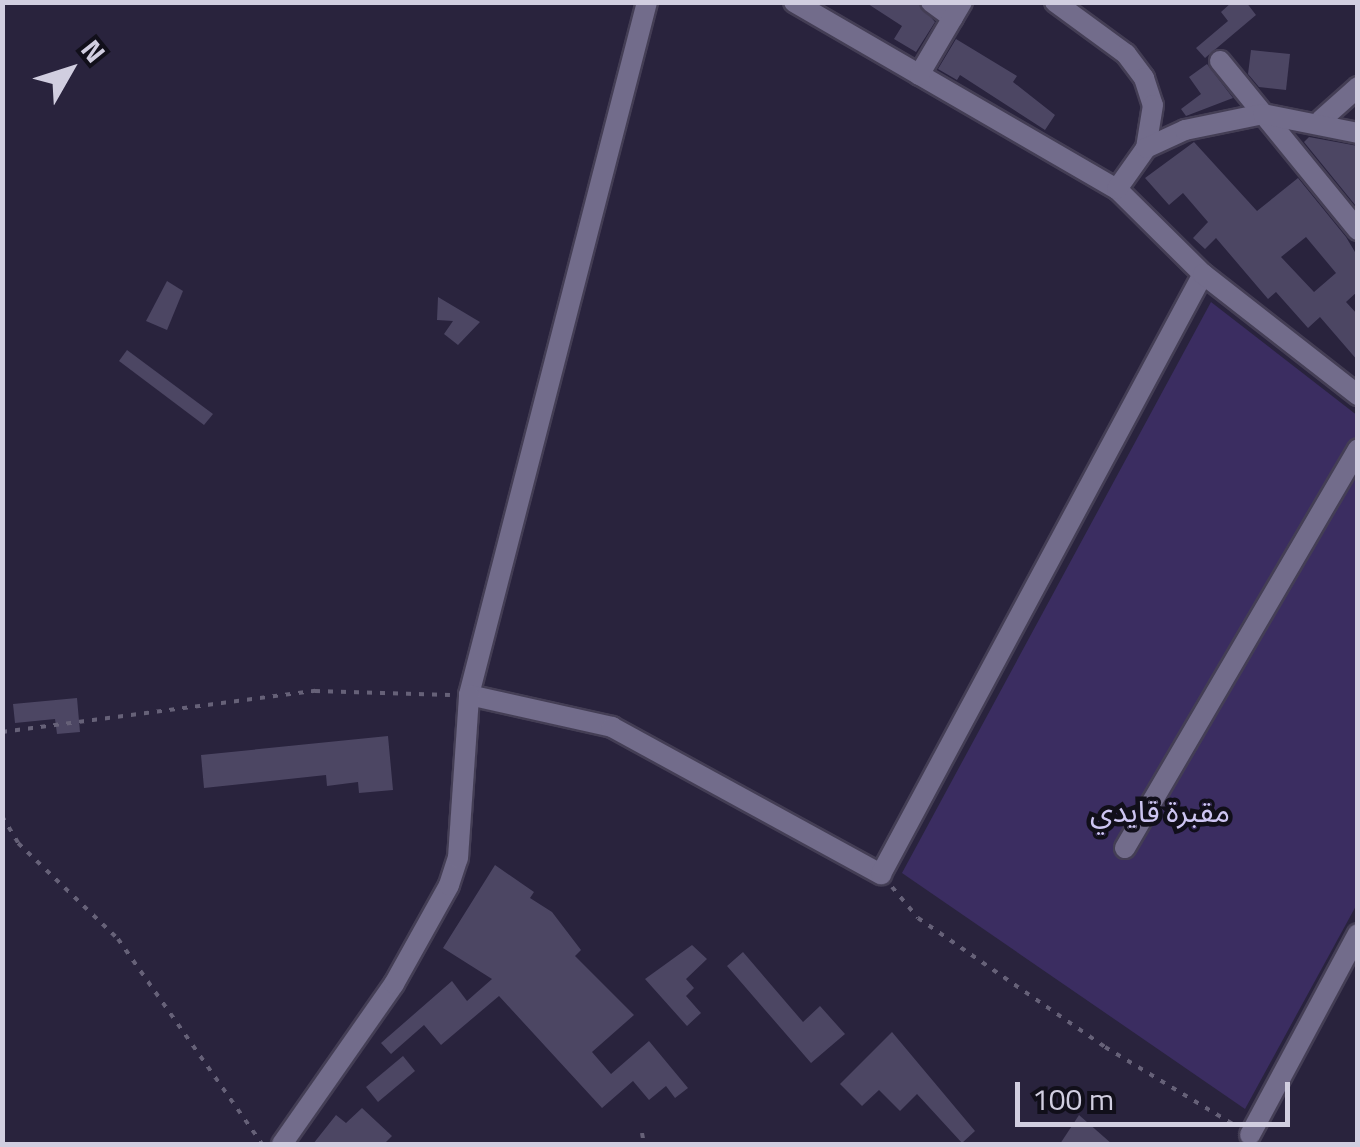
<!DOCTYPE html>
<html>
<head>
<meta charset="utf-8">
<style>
  body { margin:0 }
  #map { position:relative; width:1360px; height:1147px; overflow:hidden; background:#29233d; font-family:"Titillium Web","Noto Sans Arabic",sans-serif }
  div>[style] { position:absolute }
  .green>* { inset:0; background:#3b2d61 }
  .building>* { inset:0; background:#4c4663 }
  .path>* { height:4px; margin-top:-2px; transform-origin:0; background:repeating-linear-gradient(90deg,#666178 0 5px,transparent 0 13px) }
  .roads { filter:drop-shadow(2px 0 #443e55) drop-shadow(-2px 0 #443e55) drop-shadow(0 2px #443e55) drop-shadow(0 -2px #443e55) }
  .minor>* { height:20px; margin:-10px; padding:0 10px; transform-origin:10px; border-radius:10px; background:#726c8b }
  span { translate:-50% -50%; white-space:nowrap; text-align:center; line-height:1.15; -webkit-text-stroke:9px #110f1a; paint-order:stroke }
  .park-label { font-size:30px; color:#cdc5f2 }
  .frame { position:absolute; inset:0; border:5px solid #d1cee0; pointer-events:none }
  .north { position:absolute; left:20px; top:20px; width:100px; height:100px; -webkit-text-stroke:8px #110f1a; paint-order:stroke; rotate:51deg; font-size:28px; font-weight:700; line-height:40px; text-align:center; color:#d1cee0 }
  .north::after { content:''; display:block; margin:auto; width:35px; height:45px; background:#d1cee0; clip-path:polygon(50% 0,100% 100%,50% 72%,0 100%) }
  .scale { position:absolute; left:1015px; top:1082px; width:275px; height:45px; box-sizing:border-box; border:5px solid #d1cee0; border-top:0; padding-left:12px; font-size:30px; line-height:35px; white-space:nowrap; color:#d1cee0; -webkit-text-stroke:8px #110f1a; paint-order:stroke }
</style>
</head>
<body>
<div id="map">
  <div class="green">
    <div style="clip-path:polygon(1211px 302px,1358px 416px,1357px 904px,1245px 1109px,902px 873px)"></div>
  </div>
  <div class="building">
    <div style="clip-path:polygon(865px 2px,918px 2px,935px 22px,916px 52px,894px 39px,902px 26px)"></div>
    <div style="clip-path:polygon(1232px 2px,1246px 2px,1256px 15px,1205px 58px,1196px 48px,1228px 21px,1221px 12px)"></div>
    <div style="clip-path:polygon(956px 39px,1017px 76px,1013px 82px,1055px 115px,1045px 130px,960px 75px,957px 80px,938px 69px)"></div>
    <div style="clip-path:polygon(1251px 50px,1290px 54px,1286px 90px,1259px 87px,1248px 74px)"></div>
    <div style="clip-path:polygon(1207px 64px,1233px 98px,1186px 116px,1181px 109px,1201px 94px,1189px 77px)"></div>
    <div style="clip-path:polygon(1309px 137px,1358px 146px,1356px 206px,1304px 142px)"></div>
    <div style="clip-path:polygon(evenodd,1194px 142px,1257px 211px,1298px 178px,1346px 237px,1358px 257px,1358px 291px,1346px 302px,1358px 315px,1358px 361px,1320px 317px,1308px 328px,1276px 292px,1268px 299px,1216px 238px,1205px 249px,1193px 238px,1208px 222px,1183px 193px,1169px 205px,1145px 178px,1194px 142px,1306px 237px,1336px 273px,1314px 292px,1281px 257px,1306px 237px)"></div>
    <div style="clip-path:polygon(167px 281px,183px 291px,167px 330px,146px 321px)"></div>
    <div style="clip-path:polygon(438px 297px,480px 322px,458px 345px,444px 334px,453px 321px,437px 320px)"></div>
    <div style="clip-path:polygon(127px 350px,213px 414px,204px 425px,119px 361px)"></div>
    <div style="clip-path:polygon(77px 698px,80px 732px,57px 734px,55px 719px,15px 723px,13px 704px)"></div>
    <div style="clip-path:polygon(388px 736px,393px 790px,359px 793px,358px 782px,327px 786px,326px 775px,204px 788px,201px 755px)"></div>
    <div style="clip-path:polygon(495px 865px,534px 892px,530px 898px,552px 912px,581px 950px,575px 956px,634px 1015px,592px 1052px,611px 1074px,649px 1041px,688px 1088px,675px 1098px,666px 1086px,649px 1100px,633px 1081px,602px 1108px,499px 996px,441px 1045px,424px 1025px,391px 1054px,381px 1043px,452px 981px,467px 1001px,492px 979px,443px 948px)"></div>
    <div style="clip-path:polygon(692px 945px,707px 959px,686px 979px,694px 988px,686px 996px,701px 1013px,687px 1026px,645px 979px)"></div>
    <div style="clip-path:polygon(743px 952px,803px 1022px,820px 1006px,845px 1034px,811px 1063px,727px 966px)"></div>
    <div style="clip-path:polygon(892px 1032px,975px 1131px,962px 1143px,917px 1094px,900px 1111px,879px 1090px,862px 1106px,840px 1084px)"></div>
    <div style="clip-path:polygon(403px 1056px,415px 1071px,378px 1102px,366px 1087px)"></div>
    <div style="clip-path:polygon(362px 1108px,392px 1136px,384px 1144px,313px 1144px,336px 1115px,346px 1123px)"></div>
    <div style="clip-path:polygon(1079px 1115px,1112px 1144px,1060px 1144px)"></div>
  </div>
  <div class="path">
    <div style="left:2px;top:732px;width:316px;rotate:-7.5deg"></div>
    <div style="left:315px;top:691px;width:135px;rotate:1.7deg"></div>
    <div style="left:2px;top:816px;width:31px;rotate:59deg"></div>
    <div style="left:18px;top:843px;width:139px;rotate:43.8deg"></div>
    <div style="left:118px;top:939px;width:251px;rotate:54.9deg"></div>
    <div style="left:892px;top:887px;width:40px;rotate:50deg"></div>
    <div style="left:918px;top:918px;width:227px;rotate:34.6deg"></div>
    <div style="left:1105px;top:1047px;width:153px;rotate:31.1deg"></div>
    <div style="left:642px;top:1133px;width:11px;rotate:80deg"></div>
  </div>
  <div class="roads">
    <div class="minor">
      <div style="left:647px;top:2px;width:715px;rotate:104.41deg"></div>
      <div style="left:469px;top:695px;width:147px;rotate:12.6deg"></div>
      <div style="left:612px;top:727px;width:307px;rotate:28.7deg"></div>
      <div style="left:881px;top:874px;width:681px;rotate:-61.78deg"></div>
      <div style="left:794px;top:2px;width:373px;rotate:30.1deg"></div>
      <div style="left:1117px;top:189px;width:121px;rotate:44.7deg"></div>
      <div style="left:1203px;top:274px;width:197px;rotate:38deg"></div>
      <div style="left:931px;top:2px;width:27px;rotate:36deg"></div>
      <div style="left:1055px;top:2px;width:88px;rotate:36.2deg"></div>
      <div style="left:1126px;top:54px;width:30px;rotate:53deg"></div>
      <div style="left:1144px;top:78px;width:28px;rotate:72deg"></div>
      <div style="left:1153px;top:105px;width:44px;rotate:99.2deg"></div>
      <div style="left:1220px;top:61px;width:218px;rotate:50.8deg"></div>
      <div style="left:919px;top:75px;width:85px;rotate:-59.5deg"></div>
      <div style="left:1321px;top:120px;width:50px;rotate:-41.7deg"></div>
      <div style="left:1117px;top:189px;width:50px;rotate:-54.7deg"></div>
      <div style="left:1146px;top:148px;width:43px;rotate:-24.8deg"></div>
      <div style="left:1185px;top:130px;width:80px;rotate:-11.6deg"></div>
      <div style="left:1263px;top:114px;width:97px;rotate:11.3deg"></div>
      <div style="left:1125px;top:848px;width:462px;rotate:-59.7deg"></div>
      <div style="left:1250px;top:1135px;width:228px;rotate:-61.8deg"></div>
      <div style="left:282px;top:1144px;width:195px;rotate:-55deg"></div>
      <div style="left:394px;top:984px;width:113px;rotate:-60.9deg"></div>
      <div style="left:449px;top:885px;width:28px;rotate:-72deg"></div>
      <div style="left:458px;top:858px;width:163px;rotate:-86.1deg"></div>
    </div>
  </div>
  <div class="park-label">
    <span style="left:1160px;top:811px">مقبرة قايدي</span>
  </div>
  <div class="frame"></div>
  <div class="north">N</div>
  <div class="scale">100 m</div>
</div>
</body>
</html>
